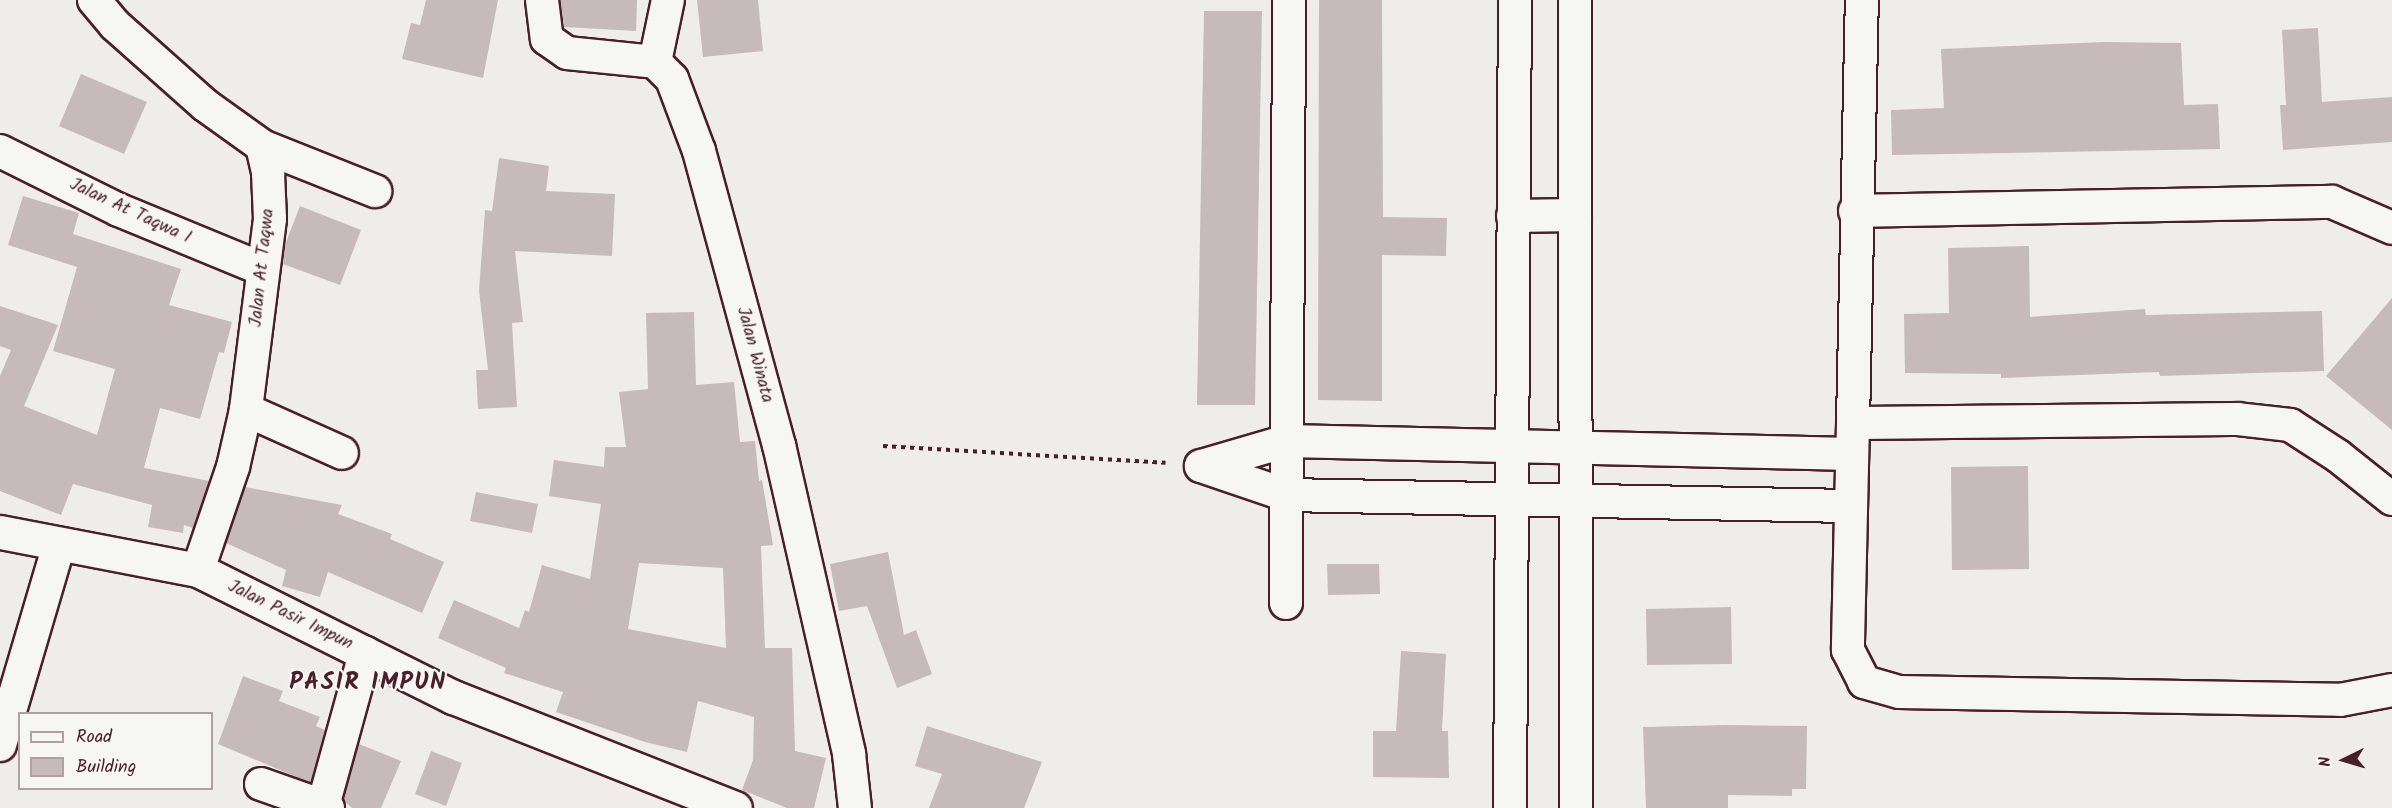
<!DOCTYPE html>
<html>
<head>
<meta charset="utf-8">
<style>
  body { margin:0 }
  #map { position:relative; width:2392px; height:808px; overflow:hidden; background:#efedea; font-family:Kalam,sans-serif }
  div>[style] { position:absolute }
  .building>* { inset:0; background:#c6babb }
  .path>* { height:4px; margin-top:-2px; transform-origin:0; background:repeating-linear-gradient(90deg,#4a1f2b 0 4.5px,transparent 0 9px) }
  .roads { filter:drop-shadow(2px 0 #4a1f2b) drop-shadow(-2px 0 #4a1f2b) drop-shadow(0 2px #4a1f2b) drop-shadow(0 -2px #4a1f2b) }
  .street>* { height:32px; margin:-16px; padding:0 16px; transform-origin:16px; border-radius:16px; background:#f6f6f2 }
  .secondary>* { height:33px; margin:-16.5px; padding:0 16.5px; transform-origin:16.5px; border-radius:16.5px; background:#f6f6f2 }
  span { translate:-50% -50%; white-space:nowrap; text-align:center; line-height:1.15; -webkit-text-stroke:4.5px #f6f6f2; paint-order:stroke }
  .street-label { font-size:18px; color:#4a1f2b }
  .district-label { font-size:24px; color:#4a1f2b; font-weight:700; letter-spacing:1.5px }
  .legend { position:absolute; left:18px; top:712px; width:195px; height:78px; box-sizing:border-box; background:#f6f6f2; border:2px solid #b1a0a2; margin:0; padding:8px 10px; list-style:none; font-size:18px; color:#4a1f2b }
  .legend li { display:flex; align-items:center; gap:12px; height:30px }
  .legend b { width:30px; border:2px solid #b1a0a2 }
  .north { position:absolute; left:2314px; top:730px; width:60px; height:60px; -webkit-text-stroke:4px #f6f6f2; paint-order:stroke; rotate:265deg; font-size:16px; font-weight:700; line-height:24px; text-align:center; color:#4a1f2b }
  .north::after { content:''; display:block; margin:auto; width:21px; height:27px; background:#4a1f2b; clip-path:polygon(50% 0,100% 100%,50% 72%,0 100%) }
</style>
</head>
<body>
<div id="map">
  <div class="building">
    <div style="clip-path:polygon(426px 0,498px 0,483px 78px,402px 59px,411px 23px,420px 25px)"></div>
    <div style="clip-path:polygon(560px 0,637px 0,636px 31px,564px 27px)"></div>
    <div style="clip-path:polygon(697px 0,758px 0,763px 51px,703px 57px)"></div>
    <div style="clip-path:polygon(1319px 0,1382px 0,1383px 217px,1447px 218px,1446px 256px,1382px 255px,1382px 401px,1318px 400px)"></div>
    <div style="clip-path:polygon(1204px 11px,1262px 11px,1255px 405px,1197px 405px)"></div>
    <div style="clip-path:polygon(2318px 28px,2322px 102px,2392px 97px,2392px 142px,2283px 150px,2280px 105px,2286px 105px,2282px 30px)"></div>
    <div style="clip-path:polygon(2105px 42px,2181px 43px,2184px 105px,2218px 104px,2220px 149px,1892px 155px,1891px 110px,1944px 108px,1941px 49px)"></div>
    <div style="clip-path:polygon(81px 74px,147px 102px,124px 154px,59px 126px)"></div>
    <div style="clip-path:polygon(499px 158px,549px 166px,546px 191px,615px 194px,612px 256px,515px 251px,523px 322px,512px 323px,517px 407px,478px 409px,476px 370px,488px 370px,479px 290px,485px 210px,492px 211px)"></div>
    <div style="clip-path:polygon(23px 196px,79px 213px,73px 234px,181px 269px,169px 305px,232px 322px,224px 353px,219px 352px,200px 419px,160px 408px,144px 468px,209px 481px,193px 528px,184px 525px,183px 533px,148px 527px,152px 505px,73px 484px,61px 515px,0 491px,0 376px,11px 350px,0 346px,0 306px,58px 325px,24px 406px,97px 435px,115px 369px,53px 351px,77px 267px,8px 245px)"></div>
    <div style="clip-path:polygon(300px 206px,361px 230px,340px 285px,283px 264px,285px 245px)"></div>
    <div style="clip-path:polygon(2029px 246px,2030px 317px,2145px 309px,2146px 315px,2322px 311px,2324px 371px,2160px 376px,2159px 372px,2001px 378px,2001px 374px,1905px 373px,1904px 314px,1949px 313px,1948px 248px)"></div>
    <div style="clip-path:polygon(2392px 298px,2392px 430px,2326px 376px)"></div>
    <div style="clip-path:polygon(evenodd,694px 312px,696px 385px,734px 382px,740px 442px,755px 441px,759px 481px,762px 480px,773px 545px,761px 546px,765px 648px,792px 648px,795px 751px,826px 758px,814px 808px,787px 808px,742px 790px,753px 760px,754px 717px,698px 701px,687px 752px,645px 742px,556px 712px,563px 692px,504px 673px,506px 668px,438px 638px,454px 600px,519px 628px,525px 610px,529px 612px,542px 565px,590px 579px,601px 504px,549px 496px,554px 460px,604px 467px,605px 447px,626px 447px,619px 392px,648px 389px,646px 313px,694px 312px,639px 563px,723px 568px,726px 648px,628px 629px,639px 563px)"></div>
    <div style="clip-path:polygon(2028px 466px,2029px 569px,1952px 570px,1951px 467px)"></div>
    <div style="clip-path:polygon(245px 487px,342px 505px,338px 514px,392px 534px,390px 539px,444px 562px,422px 613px,328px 572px,320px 597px,282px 586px,286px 570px,226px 543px)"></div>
    <div style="clip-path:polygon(476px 492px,538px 504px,532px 533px,470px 521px)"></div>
    <div style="clip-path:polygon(888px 552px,904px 635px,916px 630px,932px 674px,897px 688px,867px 606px,839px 611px,830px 564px)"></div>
    <div style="clip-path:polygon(1327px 564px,1379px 564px,1380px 594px,1328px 595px)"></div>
    <div style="clip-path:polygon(1731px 607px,1732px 664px,1647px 665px,1646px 609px)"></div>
    <div style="clip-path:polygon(1401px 651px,1446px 654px,1442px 731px,1448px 731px,1449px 778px,1373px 777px,1373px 731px,1396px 731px)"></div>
    <div style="clip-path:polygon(243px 676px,283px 691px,279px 701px,320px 717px,316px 726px,325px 730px,311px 783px,218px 744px)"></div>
    <div style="clip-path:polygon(1727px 725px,1807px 726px,1806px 789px,1792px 789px,1792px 796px,1728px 795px,1728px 808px,1646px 808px,1643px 727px)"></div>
    <div style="clip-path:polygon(927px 726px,1042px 762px,1024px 808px,929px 808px,942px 774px,915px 766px)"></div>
    <div style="clip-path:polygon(359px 744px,401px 761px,381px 808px,352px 808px,343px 800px)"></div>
    <div style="clip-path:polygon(431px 751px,462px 763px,446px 806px,415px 794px)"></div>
  </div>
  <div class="path">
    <div style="left:883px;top:446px;width:283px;rotate:3.4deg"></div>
  </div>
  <div class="roads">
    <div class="street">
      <div style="left:94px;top:0;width:33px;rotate:50deg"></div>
      <div style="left:115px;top:25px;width:120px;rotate:41.6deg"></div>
      <div style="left:205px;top:105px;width:70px;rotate:35.7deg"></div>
      <div style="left:262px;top:146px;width:28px;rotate:77deg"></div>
      <div style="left:268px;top:173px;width:46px;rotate:87.5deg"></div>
      <div style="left:270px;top:219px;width:193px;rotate:97.2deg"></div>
      <div style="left:246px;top:410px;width:58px;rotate:102.8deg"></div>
      <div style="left:233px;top:467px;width:109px;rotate:108.8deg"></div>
      <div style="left:542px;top:0;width:39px;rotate:83deg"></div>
      <div style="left:547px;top:39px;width:24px;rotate:35deg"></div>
      <div style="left:567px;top:53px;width:88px;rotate:5.8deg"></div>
      <div style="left:655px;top:62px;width:24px;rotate:45deg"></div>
      <div style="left:672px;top:79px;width:77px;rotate:69.4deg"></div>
      <div style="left:699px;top:151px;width:305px;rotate:74.8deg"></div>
      <div style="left:779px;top:445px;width:317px;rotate:77.2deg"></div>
      <div style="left:849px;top:754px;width:54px;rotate:83.7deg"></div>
      <div style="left:1575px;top:0;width:808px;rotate:89.93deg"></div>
      <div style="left:655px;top:62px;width:63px;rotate:-78.2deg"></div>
      <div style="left:262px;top:146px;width:122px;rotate:21.7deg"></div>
      <div style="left:0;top:151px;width:133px;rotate:26.4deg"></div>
      <div style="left:119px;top:210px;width:155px;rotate:22.4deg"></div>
      <div style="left:1855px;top:211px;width:477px;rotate:-1.1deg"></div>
      <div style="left:2332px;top:202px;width:65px;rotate:23.4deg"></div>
      <div style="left:1513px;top:216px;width:62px;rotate:-0.9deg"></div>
      <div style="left:246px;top:410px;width:105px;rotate:24.1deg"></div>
      <div style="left:1853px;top:423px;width:423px;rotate:-88.8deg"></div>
      <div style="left:1201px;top:466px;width:90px;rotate:-16.2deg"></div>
      <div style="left:1287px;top:441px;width:565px;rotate:1.32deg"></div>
      <div style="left:1201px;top:466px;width:90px;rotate:18.8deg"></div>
      <div style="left:1286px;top:495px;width:564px;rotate:1.12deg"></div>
      <div style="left:2392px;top:499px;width:69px;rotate:-141.5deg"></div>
      <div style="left:2338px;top:456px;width:57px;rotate:-147.1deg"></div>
      <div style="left:2290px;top:425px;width:52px;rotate:-173.4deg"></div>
      <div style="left:2238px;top:419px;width:385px;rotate:179.4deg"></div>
      <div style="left:1853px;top:423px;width:227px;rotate:91.3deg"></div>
      <div style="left:1848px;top:650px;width:36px;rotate:63deg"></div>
      <div style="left:1864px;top:682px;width:36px;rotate:16deg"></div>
      <div style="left:1899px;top:692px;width:441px;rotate:1deg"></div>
      <div style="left:2340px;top:700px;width:53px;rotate:-10.9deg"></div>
      <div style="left:1286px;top:603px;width:603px;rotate:-89.71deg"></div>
      <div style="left:0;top:745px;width:209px;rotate:-73.6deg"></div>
      <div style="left:261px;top:784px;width:66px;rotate:19.5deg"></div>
      <div style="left:328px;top:808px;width:5px;rotate:-158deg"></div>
      <div style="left:323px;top:806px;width:159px;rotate:-74.6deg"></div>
      <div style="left:1510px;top:808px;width:808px;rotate:-89.65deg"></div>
    </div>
    <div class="secondary">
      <div style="left:0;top:532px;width:202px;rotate:10.9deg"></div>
      <div style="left:198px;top:570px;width:285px;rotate:26.5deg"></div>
      <div style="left:453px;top:697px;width:303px;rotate:21.5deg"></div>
    </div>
  </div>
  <div class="street-label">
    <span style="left:130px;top:212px;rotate:25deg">Jalan At Taqwa I</span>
    <span style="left:263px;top:268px;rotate:-84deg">Jalan At Taqwa</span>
    <span style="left:754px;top:355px;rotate:75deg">Jalan Winata</span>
    <span style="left:290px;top:616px;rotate:26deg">Jalan Pasir Impun</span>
  </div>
  <div class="district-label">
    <span style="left:368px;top:683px">PASIR IMPUN</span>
  </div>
  <ul class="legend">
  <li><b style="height:8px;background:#f6f6f2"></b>Road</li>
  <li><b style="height:16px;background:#c6babb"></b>Building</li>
  </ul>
  <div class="north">N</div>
</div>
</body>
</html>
